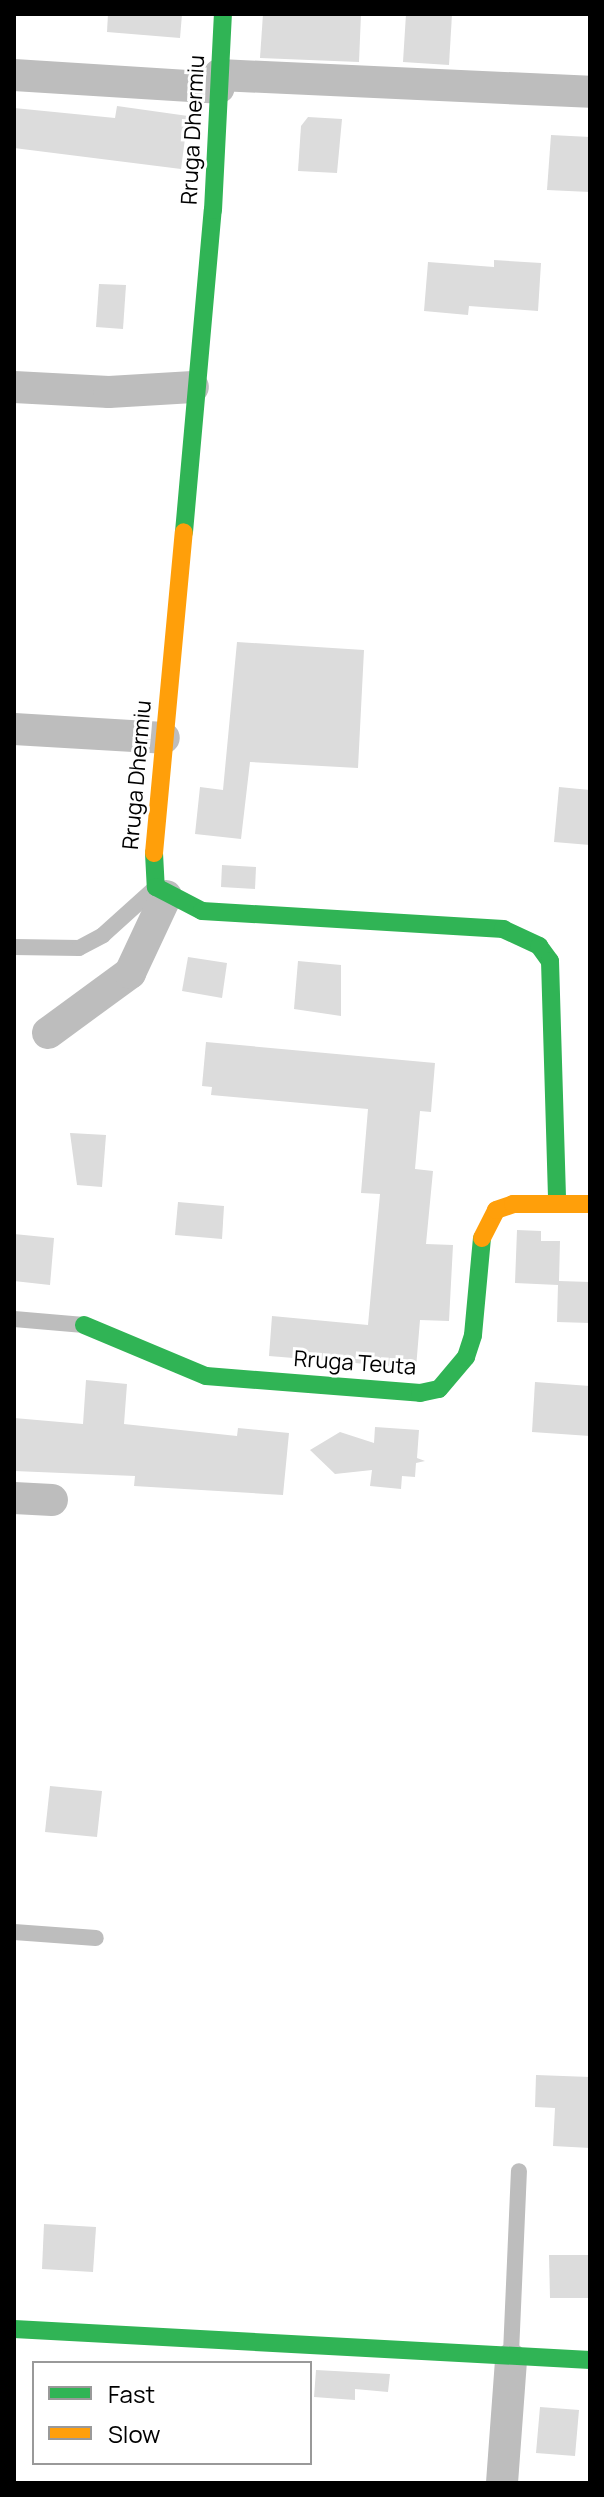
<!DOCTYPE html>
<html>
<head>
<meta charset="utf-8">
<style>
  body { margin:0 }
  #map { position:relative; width:604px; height:2497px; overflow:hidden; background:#fff; font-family:Manrope,sans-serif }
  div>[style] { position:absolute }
  .building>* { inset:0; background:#dcdcdc }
  .lane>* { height:16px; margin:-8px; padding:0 8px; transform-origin:8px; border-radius:8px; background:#bdbdbd }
  .street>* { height:32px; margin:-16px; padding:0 16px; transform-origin:16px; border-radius:16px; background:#bdbdbd }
  .fast>* { height:18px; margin:-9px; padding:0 9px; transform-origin:9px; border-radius:9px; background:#30b455 }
  .slow>* { height:18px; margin:-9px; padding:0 9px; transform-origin:9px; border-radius:9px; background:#ff9f0a }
  span { translate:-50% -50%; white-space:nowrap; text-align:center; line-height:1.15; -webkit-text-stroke:6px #fff; paint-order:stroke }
  .street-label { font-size:22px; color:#000 }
  .frame { position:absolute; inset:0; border:16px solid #000; pointer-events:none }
  .legend { position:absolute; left:32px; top:2361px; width:280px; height:104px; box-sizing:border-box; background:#fff; border:2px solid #999; margin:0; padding:10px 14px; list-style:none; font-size:24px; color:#000 }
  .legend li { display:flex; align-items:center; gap:16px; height:40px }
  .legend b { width:40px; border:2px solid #999 }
</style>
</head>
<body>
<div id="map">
  <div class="building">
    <div style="clip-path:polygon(108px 14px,182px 14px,180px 38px,107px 32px)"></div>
    <div style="clip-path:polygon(263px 14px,361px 14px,359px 62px,260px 58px)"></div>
    <div style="clip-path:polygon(406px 14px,452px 14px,449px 65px,403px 62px)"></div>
    <div style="clip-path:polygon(117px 106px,188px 116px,181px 169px,14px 148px,14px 108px,115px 118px)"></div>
    <div style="clip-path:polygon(308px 117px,342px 119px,337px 173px,298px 171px,301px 126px)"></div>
    <div style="clip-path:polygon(551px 135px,590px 137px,590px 192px,547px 190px)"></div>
    <div style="clip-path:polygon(494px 260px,541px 263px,538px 311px,469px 306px,468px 315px,424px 311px,428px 262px,494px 267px)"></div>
    <div style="clip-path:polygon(99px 284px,126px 285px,123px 329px,96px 327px)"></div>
    <div style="clip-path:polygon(237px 642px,364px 650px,358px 768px,250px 762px,241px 839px,195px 834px,200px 787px,223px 790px)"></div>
    <div style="clip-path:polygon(559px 787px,590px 790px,590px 845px,554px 842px)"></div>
    <div style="clip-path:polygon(222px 865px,256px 867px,255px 889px,221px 887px)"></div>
    <div style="clip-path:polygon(188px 957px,227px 963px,222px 998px,182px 991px)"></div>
    <div style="clip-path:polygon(298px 961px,341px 965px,341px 1016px,294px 1009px)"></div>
    <div style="clip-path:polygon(206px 1042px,435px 1063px,431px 1112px,420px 1111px,415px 1169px,433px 1171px,426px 1244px,453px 1245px,449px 1321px,420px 1320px,416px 1368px,269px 1356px,272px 1316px,368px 1325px,380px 1194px,361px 1193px,368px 1109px,211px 1095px,212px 1087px,202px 1086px)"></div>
    <div style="clip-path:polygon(70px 1133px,106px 1135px,102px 1187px,77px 1185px)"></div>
    <div style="clip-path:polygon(178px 1202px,224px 1206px,222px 1239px,175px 1235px)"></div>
    <div style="clip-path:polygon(517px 1230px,541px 1231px,541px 1241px,560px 1241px,559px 1281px,590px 1282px,590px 1323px,557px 1322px,558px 1285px,515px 1283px)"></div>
    <div style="clip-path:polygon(14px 1234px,54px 1238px,50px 1285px,14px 1281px)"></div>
    <div style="clip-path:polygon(86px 1380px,127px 1384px,124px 1424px,237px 1436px,238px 1428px,289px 1433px,283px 1495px,134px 1486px,135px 1476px,14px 1471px,14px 1418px,83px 1424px)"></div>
    <div style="clip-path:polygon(535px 1382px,590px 1386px,590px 1436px,532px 1432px)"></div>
    <div style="clip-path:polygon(375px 1427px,419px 1430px,417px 1458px,425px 1461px,416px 1463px,415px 1477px,402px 1476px,401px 1489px,370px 1486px,372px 1470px,335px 1474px,310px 1450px,340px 1432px,374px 1443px)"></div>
    <div style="clip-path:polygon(50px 1786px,102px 1791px,97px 1837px,45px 1832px)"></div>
    <div style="clip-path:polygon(536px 2075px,590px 2077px,590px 2148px,553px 2146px,555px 2108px,535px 2107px)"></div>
    <div style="clip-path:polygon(44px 2224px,96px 2227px,93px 2272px,42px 2269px)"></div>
    <div style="clip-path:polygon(549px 2255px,590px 2255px,590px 2298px,550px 2298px)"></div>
    <div style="clip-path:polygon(316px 2370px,390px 2374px,388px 2392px,355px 2389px,355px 2400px,314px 2397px)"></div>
    <div style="clip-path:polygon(540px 2407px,579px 2410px,575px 2456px,536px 2453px)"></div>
  </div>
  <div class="lane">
    <div style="left:14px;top:947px;width:65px;rotate:0.9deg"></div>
    <div style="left:79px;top:948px;width:27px;rotate:-28deg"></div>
    <div style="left:103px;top:935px;width:70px;rotate:-42.1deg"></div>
    <div style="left:14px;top:1319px;width:70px;rotate:4.9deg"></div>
    <div style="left:14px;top:1932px;width:82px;rotate:4.2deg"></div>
    <div style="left:511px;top:2353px;width:182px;rotate:-87.5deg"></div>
  </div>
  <div class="street">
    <div style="left:14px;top:75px;width:205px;rotate:3.6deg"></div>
    <div style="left:219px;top:75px;width:371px;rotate:2.6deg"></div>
    <div style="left:14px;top:387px;width:95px;rotate:3deg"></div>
    <div style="left:109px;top:392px;width:84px;rotate:-3.4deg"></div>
    <div style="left:14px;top:729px;width:150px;rotate:3.4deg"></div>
    <div style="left:48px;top:1033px;width:102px;rotate:-36.2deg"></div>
    <div style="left:130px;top:973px;width:85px;rotate:-64.9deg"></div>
    <div style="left:14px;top:1498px;width:38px;rotate:3deg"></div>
    <div style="left:502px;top:2483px;width:124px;rotate:-85.8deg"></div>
  </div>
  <div class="fast">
    <div style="left:184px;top:532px;width:323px;rotate:-84.9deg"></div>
    <div style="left:213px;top:210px;width:196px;rotate:-87.1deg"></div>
    <div style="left:154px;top:853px;width:34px;rotate:87deg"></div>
    <div style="left:156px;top:887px;width:52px;rotate:27.6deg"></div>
    <div style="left:202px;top:911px;width:302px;rotate:3.4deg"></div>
    <div style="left:503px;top:929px;width:40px;rotate:25deg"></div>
    <div style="left:539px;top:946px;width:19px;rotate:54deg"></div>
    <div style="left:550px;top:961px;width:243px;rotate:88.3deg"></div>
    <div style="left:84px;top:1325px;width:132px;rotate:22.7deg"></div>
    <div style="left:206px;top:1376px;width:215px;rotate:4.5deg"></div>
    <div style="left:420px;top:1393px;width:19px;rotate:-12deg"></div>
    <div style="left:439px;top:1389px;width:42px;rotate:-49.8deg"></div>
    <div style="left:466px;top:1357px;width:23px;rotate:-72deg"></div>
    <div style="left:473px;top:1335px;width:97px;rotate:-84.7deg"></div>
    <div style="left:14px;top:2329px;width:577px;rotate:3.08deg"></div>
  </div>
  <div class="slow">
    <div style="left:154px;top:853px;width:322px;rotate:-84.7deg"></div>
    <div style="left:482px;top:1238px;width:31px;rotate:-63deg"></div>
    <div style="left:496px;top:1210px;width:18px;rotate:-19deg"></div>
    <div style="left:513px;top:1204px;width:77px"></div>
  </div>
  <div class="street-label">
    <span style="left:193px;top:130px;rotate:-87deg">Rruga Dhermiu</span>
    <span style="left:137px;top:775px;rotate:-85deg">Rruga Dhermiu</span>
    <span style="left:355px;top:1363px;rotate:4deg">Rruga Teuta</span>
  </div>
  <div class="frame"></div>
  <ul class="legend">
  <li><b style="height:10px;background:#30b455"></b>Fast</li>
  <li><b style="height:10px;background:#ff9f0a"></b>Slow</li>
  </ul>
</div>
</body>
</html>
